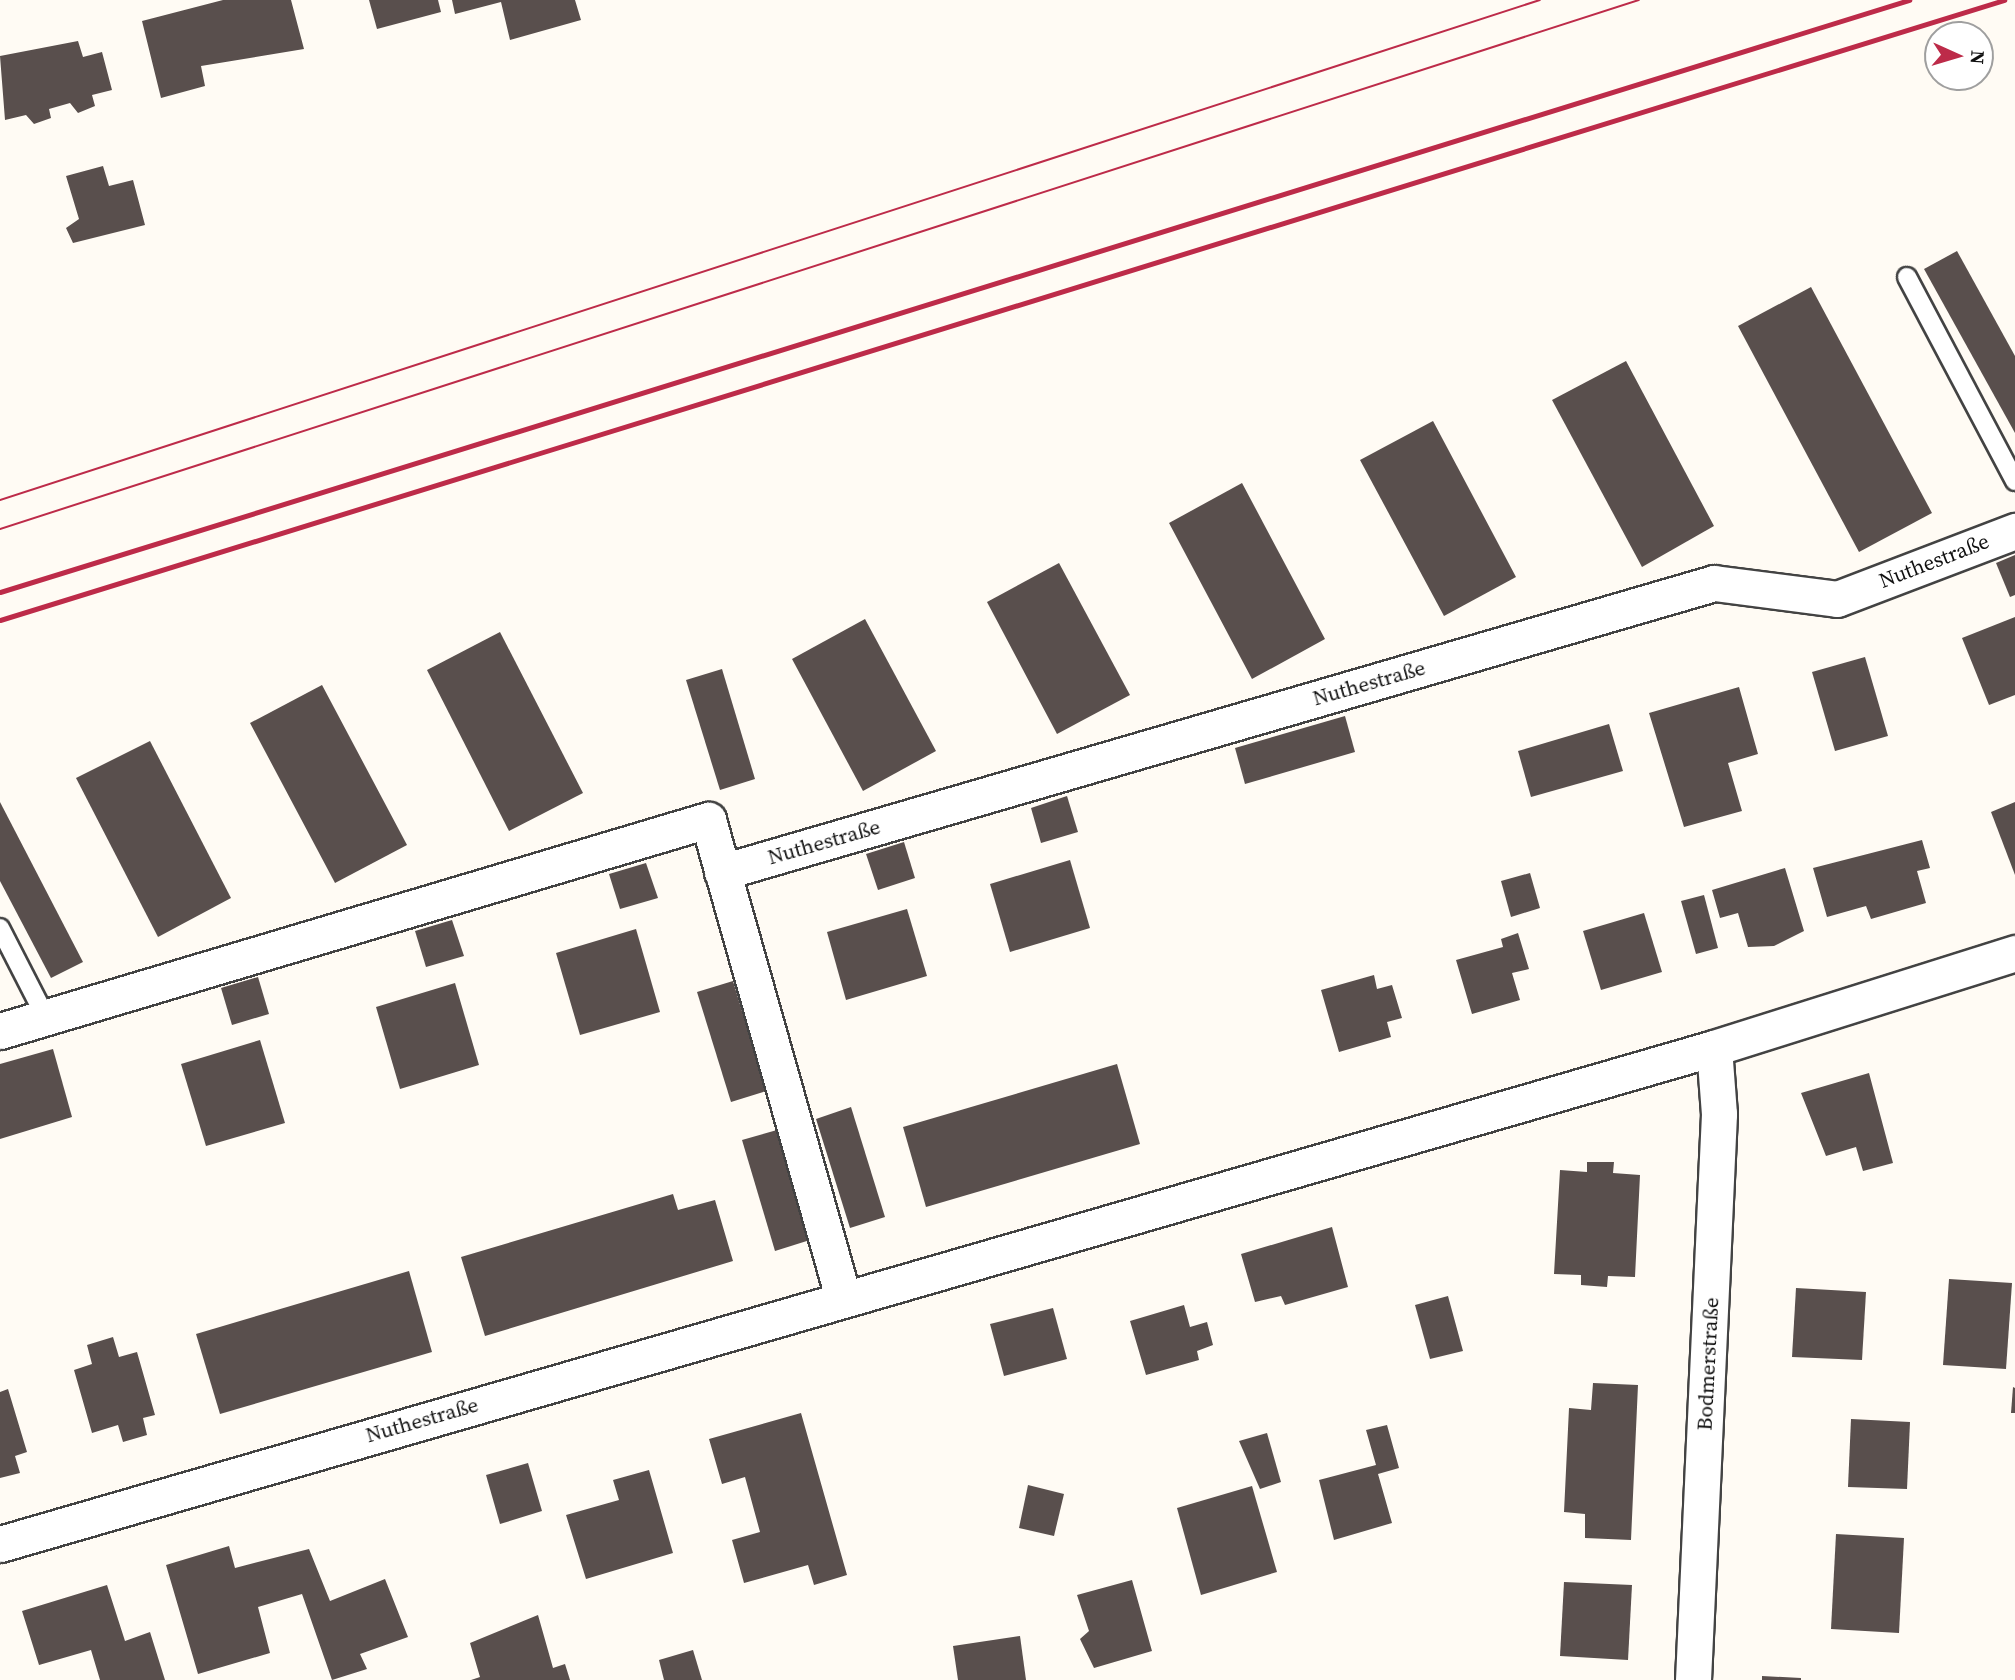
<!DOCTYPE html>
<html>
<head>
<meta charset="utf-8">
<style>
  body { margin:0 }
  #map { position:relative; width:2015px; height:1680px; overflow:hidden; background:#fffbf4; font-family:"Source Serif 4",serif }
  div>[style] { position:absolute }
  .building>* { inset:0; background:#594f4d }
  .roads { filter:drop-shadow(2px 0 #434343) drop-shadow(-2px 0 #434343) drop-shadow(0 2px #434343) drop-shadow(0 -2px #434343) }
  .service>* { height:18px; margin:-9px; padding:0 9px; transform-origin:9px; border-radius:9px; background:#fff }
  .minor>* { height:35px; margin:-17.5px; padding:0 17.5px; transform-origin:17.5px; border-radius:17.5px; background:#fff }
  .tram>* { height:2px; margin:-1px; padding:0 1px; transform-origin:1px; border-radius:1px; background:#bd2b49 }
  .rail>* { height:5px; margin:-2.5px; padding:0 2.5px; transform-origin:2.5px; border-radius:2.5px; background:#bd2b49 }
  span { translate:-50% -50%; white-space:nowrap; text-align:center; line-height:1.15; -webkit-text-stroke:7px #fff; paint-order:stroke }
  .street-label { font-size:21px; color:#101010 }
  .north { position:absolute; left:1924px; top:21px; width:70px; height:70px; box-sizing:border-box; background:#fff; border:2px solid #9f9f9f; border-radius:50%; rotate:94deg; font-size:19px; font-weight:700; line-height:28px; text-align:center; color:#101010 }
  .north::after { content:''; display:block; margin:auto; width:24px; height:32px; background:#bd2b49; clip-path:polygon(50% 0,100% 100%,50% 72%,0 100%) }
</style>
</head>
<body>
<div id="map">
  <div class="building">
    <div style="clip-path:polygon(223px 0,291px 0,304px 49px,201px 66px,205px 86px,161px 98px,142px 21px)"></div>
    <div style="clip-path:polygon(369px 0,438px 0,441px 12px,377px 29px)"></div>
    <div style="clip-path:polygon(452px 0,575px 0,581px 20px,510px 40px,501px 2px,455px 14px)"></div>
    <div style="clip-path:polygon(78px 41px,83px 57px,102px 52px,112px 90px,92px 95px,95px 106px,78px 113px,70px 103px,49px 109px,51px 118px,34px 124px,26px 115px,5px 120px,0 56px)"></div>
    <div style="clip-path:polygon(103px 166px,109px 186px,133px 180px,145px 225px,73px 243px,66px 228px,79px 219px,66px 176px)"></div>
    <div style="clip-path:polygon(1957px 251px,2015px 356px,2015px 433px,1924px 269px)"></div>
    <div style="clip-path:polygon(1811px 287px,1932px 513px,1859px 552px,1738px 326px)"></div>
    <div style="clip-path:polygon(1626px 361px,1714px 526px,1642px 567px,1552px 400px)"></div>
    <div style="clip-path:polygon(1433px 421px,1516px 577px,1444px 616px,1360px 460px)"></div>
    <div style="clip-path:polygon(1242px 483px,1325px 639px,1252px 679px,1169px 523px)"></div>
    <div style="clip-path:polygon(2015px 555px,2015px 595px,2010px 597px,1996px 563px)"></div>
    <div style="clip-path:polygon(1059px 563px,1130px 695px,1057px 734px,987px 602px)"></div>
    <div style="clip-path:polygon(2015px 617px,2015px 695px,1989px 705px,1962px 638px)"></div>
    <div style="clip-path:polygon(865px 619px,936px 751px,863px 791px,792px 659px)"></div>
    <div style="clip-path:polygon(500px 632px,583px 793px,509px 831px,427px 670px)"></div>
    <div style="clip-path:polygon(1865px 657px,1888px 736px,1835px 751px,1812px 672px)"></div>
    <div style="clip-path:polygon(722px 669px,755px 779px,720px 790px,686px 680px)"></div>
    <div style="clip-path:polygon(322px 685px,407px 845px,335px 883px,250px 723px)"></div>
    <div style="clip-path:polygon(1739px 687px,1758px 754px,1728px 763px,1742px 811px,1684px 827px,1649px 713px)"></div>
    <div style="clip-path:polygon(1345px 716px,1355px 752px,1245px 784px,1235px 748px)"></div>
    <div style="clip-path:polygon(1609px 724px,1623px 771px,1531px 797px,1518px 751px)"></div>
    <div style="clip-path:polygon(150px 741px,231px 898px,158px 937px,76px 778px)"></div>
    <div style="clip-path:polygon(1067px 796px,1078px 832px,1041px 843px,1031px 808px)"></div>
    <div style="clip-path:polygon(0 802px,83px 962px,51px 978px,0 881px)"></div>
    <div style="clip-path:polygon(2015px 802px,2015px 875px,1991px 812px)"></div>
    <div style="clip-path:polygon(1922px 840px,1930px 868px,1917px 871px,1926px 903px,1871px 919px,1866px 906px,1827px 917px,1813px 868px)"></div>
    <div style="clip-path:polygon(904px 842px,915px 878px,878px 890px,866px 854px)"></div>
    <div style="clip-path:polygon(1070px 860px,1090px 928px,1010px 952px,990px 884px)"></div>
    <div style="clip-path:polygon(646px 863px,658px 898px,620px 909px,609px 874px)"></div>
    <div style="clip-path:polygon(1785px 868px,1804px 931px,1774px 946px,1748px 947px,1738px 913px,1720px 918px,1712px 890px)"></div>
    <div style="clip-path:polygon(1530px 873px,1540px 908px,1511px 917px,1501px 881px)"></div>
    <div style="clip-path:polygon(1704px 895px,1718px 948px,1696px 954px,1681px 901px)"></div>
    <div style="clip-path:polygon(907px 909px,927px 976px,846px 1000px,827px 932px)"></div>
    <div style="clip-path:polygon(1644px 913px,1662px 972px,1601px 990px,1583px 931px)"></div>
    <div style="clip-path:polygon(452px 920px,464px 956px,426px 967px,415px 931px)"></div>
    <div style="clip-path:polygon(636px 929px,660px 1012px,580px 1035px,556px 953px)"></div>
    <div style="clip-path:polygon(1518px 933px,1529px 969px,1512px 973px,1520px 1000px,1472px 1014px,1456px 960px,1503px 947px,1501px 939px)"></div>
    <div style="clip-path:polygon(1374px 975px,1377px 989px,1392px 985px,1402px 1018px,1387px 1022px,1391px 1037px,1339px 1052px,1321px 990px)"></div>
    <div style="clip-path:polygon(258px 977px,269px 1014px,232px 1025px,221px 988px)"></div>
    <div style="clip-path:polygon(733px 981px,766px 1091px,731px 1102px,697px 992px)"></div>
    <div style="clip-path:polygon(455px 983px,479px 1065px,400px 1089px,376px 1007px)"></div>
    <div style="clip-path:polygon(260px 1040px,285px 1123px,206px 1146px,181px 1064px)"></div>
    <div style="clip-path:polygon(53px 1049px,72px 1117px,0 1139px,0 1064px)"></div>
    <div style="clip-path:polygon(1117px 1064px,1140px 1144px,926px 1207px,903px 1127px)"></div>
    <div style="clip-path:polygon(1869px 1073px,1893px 1163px,1863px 1171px,1856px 1147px,1826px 1156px,1801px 1093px)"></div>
    <div style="clip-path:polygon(851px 1107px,885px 1217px,850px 1228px,816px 1119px)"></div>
    <div style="clip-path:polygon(777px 1130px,810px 1240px,775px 1251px,742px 1140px)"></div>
    <div style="clip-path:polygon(1587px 1162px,1614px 1162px,1613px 1173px,1640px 1175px,1635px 1277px,1608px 1276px,1607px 1287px,1581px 1285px,1581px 1275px,1554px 1274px,1560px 1170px,1587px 1172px)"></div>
    <div style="clip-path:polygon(673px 1194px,678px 1210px,715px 1200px,733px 1261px,485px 1336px,461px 1257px)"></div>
    <div style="clip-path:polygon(1332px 1227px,1348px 1287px,1285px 1305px,1281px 1296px,1255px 1302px,1241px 1254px)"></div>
    <div style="clip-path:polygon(409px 1271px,432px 1352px,220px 1414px,196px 1334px)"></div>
    <div style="clip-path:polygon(1949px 1279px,2012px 1283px,2006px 1369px,1943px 1365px)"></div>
    <div style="clip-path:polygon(1796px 1288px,1866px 1292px,1862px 1360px,1792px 1357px)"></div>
    <div style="clip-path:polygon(1448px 1296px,1463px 1351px,1430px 1359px,1415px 1305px)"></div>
    <div style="clip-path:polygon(1184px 1305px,1190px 1327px,1207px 1322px,1213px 1345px,1197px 1351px,1199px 1360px,1146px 1375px,1130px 1321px)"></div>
    <div style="clip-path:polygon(1053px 1308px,1067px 1359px,1004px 1376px,990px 1324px)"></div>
    <div style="clip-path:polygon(113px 1337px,119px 1357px,137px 1352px,155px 1415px,143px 1418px,147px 1435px,123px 1442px,118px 1425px,92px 1433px,74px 1370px,92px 1364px,87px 1345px)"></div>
    <div style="clip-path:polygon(1593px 1383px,1638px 1385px,1631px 1540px,1585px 1538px,1585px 1514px,1564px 1512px,1569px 1408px,1591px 1410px)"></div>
    <div style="clip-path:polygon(2013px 1387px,2015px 1388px,2015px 1413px,2011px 1413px)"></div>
    <div style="clip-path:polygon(8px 1389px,27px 1452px,15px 1456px,20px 1473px,0 1478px,0 1392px)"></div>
    <div style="clip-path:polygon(801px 1413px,847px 1575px,814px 1585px,808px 1565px,744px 1583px,732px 1540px,760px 1532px,745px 1477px,722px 1484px,709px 1439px)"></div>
    <div style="clip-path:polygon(1851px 1419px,1910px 1422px,1907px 1489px,1848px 1487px)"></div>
    <div style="clip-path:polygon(1387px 1425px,1399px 1468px,1378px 1474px,1392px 1523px,1334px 1540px,1319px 1480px,1376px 1465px,1366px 1430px)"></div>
    <div style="clip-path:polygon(1267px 1433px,1281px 1482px,1260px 1489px,1239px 1441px)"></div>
    <div style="clip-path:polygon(528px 1463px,542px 1511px,500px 1524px,486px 1475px)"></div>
    <div style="clip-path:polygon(649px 1470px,673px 1553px,586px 1579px,566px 1515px,619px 1500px,613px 1480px)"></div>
    <div style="clip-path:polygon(1028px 1485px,1064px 1494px,1054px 1536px,1019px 1528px)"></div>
    <div style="clip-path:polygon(1252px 1486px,1277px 1572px,1201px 1595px,1177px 1508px)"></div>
    <div style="clip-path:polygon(1836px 1534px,1904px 1538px,1899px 1633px,1831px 1629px)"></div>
    <div style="clip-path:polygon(229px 1546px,235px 1568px,309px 1549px,330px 1601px,385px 1579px,408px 1637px,360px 1654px,367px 1669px,332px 1680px,302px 1594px,258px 1607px,270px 1653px,198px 1674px,166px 1565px)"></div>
    <div style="clip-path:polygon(1132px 1580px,1152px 1651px,1094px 1668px,1080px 1639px,1089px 1631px,1077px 1595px)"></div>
    <div style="clip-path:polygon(1564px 1582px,1632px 1585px,1628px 1660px,1560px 1656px)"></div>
    <div style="clip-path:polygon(107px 1585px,125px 1641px,150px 1632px,165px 1680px,100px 1680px,91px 1650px,39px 1665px,22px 1611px)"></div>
    <div style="clip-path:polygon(538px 1615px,553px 1668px,565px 1664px,570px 1680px,471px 1680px,480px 1677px,470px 1643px)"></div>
    <div style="clip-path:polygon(1020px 1636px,1026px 1680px,958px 1680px,953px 1646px)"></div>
    <div style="clip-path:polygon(693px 1650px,702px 1680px,664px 1680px,659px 1660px)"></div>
    <div style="clip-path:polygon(1762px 1676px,1801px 1678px,1801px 1680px,1762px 1680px)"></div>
  </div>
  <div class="roads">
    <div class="service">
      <div style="left:1907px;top:277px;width:231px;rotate:62.1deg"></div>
      <div style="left:0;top:928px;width:101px;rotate:62.9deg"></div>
    </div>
    <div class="minor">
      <div style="left:722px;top:872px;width:1033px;rotate:-16.24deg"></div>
      <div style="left:1714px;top:583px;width:124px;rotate:7.4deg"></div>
      <div style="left:1837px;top:599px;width:191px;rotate:-20.9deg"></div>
      <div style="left:0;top:1031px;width:739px;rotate:-16.6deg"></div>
      <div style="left:708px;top:820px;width:496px;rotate:74.2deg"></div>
      <div style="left:0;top:1544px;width:1784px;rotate:-16.14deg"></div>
      <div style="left:1714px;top:1048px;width:316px;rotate:-17.5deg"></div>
      <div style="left:1693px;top:1680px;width:567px;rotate:-87.37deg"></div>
      <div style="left:1719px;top:1114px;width:66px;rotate:-94.3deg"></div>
    </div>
  </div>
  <div class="tram">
    <div style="left:0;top:500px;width:1619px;rotate:-17.99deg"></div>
    <div style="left:0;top:529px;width:1722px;rotate:-17.89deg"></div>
  </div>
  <div class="rail">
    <div style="left:0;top:592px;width:1999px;rotate:-17.23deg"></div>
    <div style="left:0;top:620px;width:2098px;rotate:-17.19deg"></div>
  </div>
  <div class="street-label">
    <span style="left:1934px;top:561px;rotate:-21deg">Nuthestraße</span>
    <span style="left:1369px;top:683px;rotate:-16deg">Nuthestraße</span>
    <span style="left:824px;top:842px;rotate:-16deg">Nuthestraße</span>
    <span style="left:1708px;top:1364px;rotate:-87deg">Bodmerstraße</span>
    <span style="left:422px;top:1420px;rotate:-16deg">Nuthestraße</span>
  </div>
  <div class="north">N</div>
</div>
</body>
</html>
